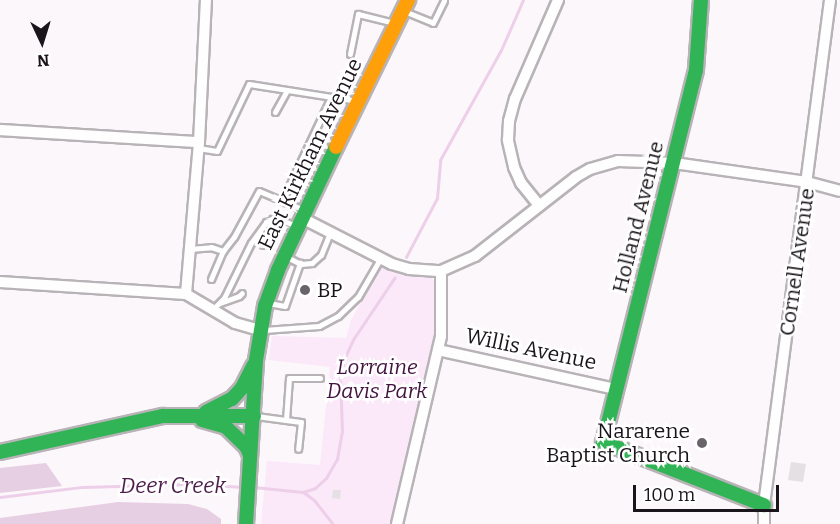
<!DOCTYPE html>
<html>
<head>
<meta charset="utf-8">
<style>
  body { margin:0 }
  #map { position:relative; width:840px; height:524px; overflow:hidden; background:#fcf7fb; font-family:Bitter,serif }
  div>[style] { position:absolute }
  .green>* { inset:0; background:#fbe8f9 }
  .forest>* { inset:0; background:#e7cfe3 }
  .stream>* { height:3px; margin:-1.5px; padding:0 1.5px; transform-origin:1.5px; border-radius:1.5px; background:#edcfe9 }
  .building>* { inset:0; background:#e5e0e4 }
  .roads { filter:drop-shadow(2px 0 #b8b3b7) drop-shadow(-2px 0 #b8b3b7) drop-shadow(0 2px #b8b3b7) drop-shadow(0 -2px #b8b3b7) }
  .lane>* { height:5px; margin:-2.5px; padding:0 2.5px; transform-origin:2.5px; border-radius:2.5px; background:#fffefe }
  .street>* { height:10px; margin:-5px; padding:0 5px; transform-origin:5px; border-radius:5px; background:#fffefe }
  .fast>* { height:14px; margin:-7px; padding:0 7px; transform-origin:7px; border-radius:7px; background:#30b455 }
  .slow>* { height:14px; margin:-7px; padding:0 7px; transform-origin:7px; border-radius:7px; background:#ff9f0a }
  .dots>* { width:16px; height:16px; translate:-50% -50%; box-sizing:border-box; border:3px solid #fff; border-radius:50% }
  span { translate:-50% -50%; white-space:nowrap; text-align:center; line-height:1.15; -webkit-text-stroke:5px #fff; paint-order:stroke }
  .street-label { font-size:21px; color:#1a151a }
  .poi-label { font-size:21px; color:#1a151a }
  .left { translate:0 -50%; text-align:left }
  .right { translate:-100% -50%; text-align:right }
  .park-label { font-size:21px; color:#42133f; font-style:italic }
  .water-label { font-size:22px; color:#4d1d4a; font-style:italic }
  .north { position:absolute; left:12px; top:12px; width:60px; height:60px; -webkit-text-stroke:4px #fff; paint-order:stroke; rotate:176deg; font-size:16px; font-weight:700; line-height:24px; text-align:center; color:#1a151a }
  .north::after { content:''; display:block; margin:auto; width:21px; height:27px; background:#1a151a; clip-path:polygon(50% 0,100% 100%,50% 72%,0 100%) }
  .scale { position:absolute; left:633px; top:485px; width:146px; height:27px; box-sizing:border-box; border:3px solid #1a151a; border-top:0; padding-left:8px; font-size:18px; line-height:21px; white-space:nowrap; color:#1a151a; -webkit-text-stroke:4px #fff; paint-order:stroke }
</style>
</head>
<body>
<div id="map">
  <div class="green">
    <div style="clip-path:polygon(382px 265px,401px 273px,432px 278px,436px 284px,438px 327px,390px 524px,261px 524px,267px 461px,320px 465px,330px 367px,269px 360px,272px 336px,346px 338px,351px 320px)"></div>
  </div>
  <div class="forest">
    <div style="clip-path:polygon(46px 463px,62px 486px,0 493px,0 468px)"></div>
    <div style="clip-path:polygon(118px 502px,188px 504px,207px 509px,221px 519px,221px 524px,0 524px,0 518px)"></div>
  </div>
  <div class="stream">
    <div style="left:406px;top:257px;width:67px;rotate:-62.3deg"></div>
    <div style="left:437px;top:198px;width:38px;rotate:-85deg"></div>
    <div style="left:440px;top:160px;width:126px;rotate:-61deg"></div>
    <div style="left:501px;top:50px;width:55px;rotate:-66.3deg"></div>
    <div style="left:253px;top:487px;width:50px;rotate:5.7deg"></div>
    <div style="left:303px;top:492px;width:14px;rotate:36deg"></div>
    <div style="left:314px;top:500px;width:31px;rotate:52deg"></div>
    <div style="left:303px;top:492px;width:13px;rotate:-18deg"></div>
    <div style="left:315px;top:488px;width:15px;rotate:-42deg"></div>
    <div style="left:326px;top:478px;width:22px;rotate:-60deg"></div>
    <div style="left:337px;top:459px;width:27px;rotate:-80deg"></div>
    <div style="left:342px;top:432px;width:56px;rotate:-92deg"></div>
    <div style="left:340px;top:376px;width:20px;rotate:-75deg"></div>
    <div style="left:345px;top:357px;width:21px;rotate:-65deg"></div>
    <div style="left:354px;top:338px;width:73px;rotate:-56.1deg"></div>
    <div style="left:0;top:497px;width:83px;rotate:-7deg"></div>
    <div style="left:82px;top:487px;width:108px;rotate:-1.6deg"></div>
    <div style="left:190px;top:484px;width:54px;rotate:3.2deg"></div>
  </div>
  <div class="building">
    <div style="clip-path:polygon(791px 462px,806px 464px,803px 482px,788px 480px)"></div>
    <div style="clip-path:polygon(333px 490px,341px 490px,340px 499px,332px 498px)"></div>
  </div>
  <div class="roads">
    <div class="lane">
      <div style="left:404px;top:11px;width:31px;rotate:22deg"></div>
      <div style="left:433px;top:23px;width:25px;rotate:-64deg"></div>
      <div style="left:350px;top:54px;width:41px;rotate:-78.7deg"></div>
      <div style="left:358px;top:14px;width:38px;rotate:14deg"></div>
      <div style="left:275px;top:112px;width:25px;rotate:-61deg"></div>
      <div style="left:198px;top:148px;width:19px;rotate:9deg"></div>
      <div style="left:217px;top:151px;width:74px;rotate:-64.5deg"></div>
      <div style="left:249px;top:84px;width:109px;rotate:8.9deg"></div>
      <div style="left:282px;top:201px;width:115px;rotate:-64.8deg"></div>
      <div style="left:263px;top:245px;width:28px;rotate:-71deg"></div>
      <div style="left:190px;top:249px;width:21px;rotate:-5deg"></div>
      <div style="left:211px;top:247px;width:13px;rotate:18deg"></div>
      <div style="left:223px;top:251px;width:18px;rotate:-52deg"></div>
      <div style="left:234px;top:237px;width:52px;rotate:-61.5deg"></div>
      <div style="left:259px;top:191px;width:49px;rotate:22.9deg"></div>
      <div style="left:285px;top:256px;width:18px;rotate:27deg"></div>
      <div style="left:301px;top:264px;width:11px;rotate:-5deg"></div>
      <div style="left:312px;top:263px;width:12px;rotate:-42deg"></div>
      <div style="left:321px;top:255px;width:24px;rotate:-68deg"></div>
      <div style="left:211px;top:279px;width:30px;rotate:-67deg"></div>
      <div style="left:220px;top:303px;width:20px;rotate:-20deg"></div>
      <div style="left:239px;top:296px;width:4px;rotate:-45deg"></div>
      <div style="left:268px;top:303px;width:17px;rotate:10deg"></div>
      <div style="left:285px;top:306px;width:46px;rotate:-70.8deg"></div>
      <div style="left:213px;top:309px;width:16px;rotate:-45deg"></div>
      <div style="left:224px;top:298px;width:61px;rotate:-63.9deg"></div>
      <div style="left:251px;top:243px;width:26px;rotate:-54deg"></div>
      <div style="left:266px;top:222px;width:13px;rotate:-13deg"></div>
      <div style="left:279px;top:219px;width:18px;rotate:22deg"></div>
      <div style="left:264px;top:330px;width:55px;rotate:-4.2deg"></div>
      <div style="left:319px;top:326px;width:21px;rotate:-28deg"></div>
      <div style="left:338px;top:316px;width:28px;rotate:-44deg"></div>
      <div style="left:358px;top:297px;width:44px;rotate:-59.9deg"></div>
      <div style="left:256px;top:416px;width:45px;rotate:7.6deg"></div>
      <div style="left:301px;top:422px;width:27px;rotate:96deg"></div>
      <div style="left:286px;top:420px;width:42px;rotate:-85.9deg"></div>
      <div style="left:289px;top:378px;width:31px"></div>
    </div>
    <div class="street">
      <div style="left:0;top:130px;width:199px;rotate:3.5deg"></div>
      <div style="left:538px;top:204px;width:27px;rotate:-129deg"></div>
      <div style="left:521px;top:183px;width:17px;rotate:-114deg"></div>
      <div style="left:514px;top:167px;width:28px;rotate:-103deg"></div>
      <div style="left:508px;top:140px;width:19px;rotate:-87deg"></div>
      <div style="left:509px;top:121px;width:23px;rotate:-75deg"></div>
      <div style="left:515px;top:99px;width:108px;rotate:-66.5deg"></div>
      <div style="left:302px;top:218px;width:101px;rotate:27.1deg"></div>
      <div style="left:392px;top:264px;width:18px;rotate:16deg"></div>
      <div style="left:409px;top:269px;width:32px;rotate:4deg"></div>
      <div style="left:441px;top:271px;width:37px;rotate:-24deg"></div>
      <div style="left:475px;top:256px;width:128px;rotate:-38deg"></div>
      <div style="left:576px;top:177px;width:16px;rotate:-30deg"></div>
      <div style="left:590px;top:169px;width:29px;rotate:-16deg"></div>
      <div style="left:618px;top:161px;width:56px;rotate:2deg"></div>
      <div style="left:674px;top:163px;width:134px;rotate:8.1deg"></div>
      <div style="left:807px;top:182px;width:34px;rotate:15deg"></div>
      <div style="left:0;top:282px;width:186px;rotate:3.7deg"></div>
      <div style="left:186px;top:294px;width:57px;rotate:30.6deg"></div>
      <div style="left:235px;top:323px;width:25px;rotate:16deg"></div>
      <div style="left:186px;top:294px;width:153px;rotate:-85.1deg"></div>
      <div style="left:199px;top:142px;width:142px;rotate:-87.2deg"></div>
      <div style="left:438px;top:350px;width:181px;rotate:12.4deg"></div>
      <div style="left:397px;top:524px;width:193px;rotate:-76.8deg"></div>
      <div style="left:441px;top:336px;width:65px;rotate:-90deg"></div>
      <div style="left:764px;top:524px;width:19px;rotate:-90deg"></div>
      <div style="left:764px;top:505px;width:509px;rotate:-82.55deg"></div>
    </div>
    <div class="fast">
      <div style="left:701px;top:0;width:70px;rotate:94.1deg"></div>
      <div style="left:696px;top:70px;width:383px;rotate:104deg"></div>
      <div style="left:603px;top:442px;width:173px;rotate:21.4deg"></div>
      <div style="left:206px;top:412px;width:29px;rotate:-27deg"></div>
      <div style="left:232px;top:399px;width:15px;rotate:-48deg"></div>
      <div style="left:242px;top:388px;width:25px;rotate:-63deg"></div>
      <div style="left:202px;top:420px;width:25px;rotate:16deg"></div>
      <div style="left:226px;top:427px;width:28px;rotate:44deg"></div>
      <div style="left:246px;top:446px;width:10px;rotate:66deg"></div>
      <div style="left:0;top:452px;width:167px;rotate:-12.5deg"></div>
      <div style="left:163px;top:416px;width:91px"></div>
      <div style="left:246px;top:524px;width:164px;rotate:-86.5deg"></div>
      <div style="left:256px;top:360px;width:55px;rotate:-80.5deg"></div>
      <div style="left:265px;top:306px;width:38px;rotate:-70deg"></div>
      <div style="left:278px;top:270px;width:136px;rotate:-64.8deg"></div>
    </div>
    <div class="slow">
      <div style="left:336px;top:147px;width:164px;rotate:-63.9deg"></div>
    </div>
  </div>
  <div class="dots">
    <div style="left:305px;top:290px;background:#696469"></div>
    <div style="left:702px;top:443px;background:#696469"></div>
  </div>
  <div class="street-label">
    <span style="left:310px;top:154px;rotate:-64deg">East Kirkham Avenue</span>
    <span style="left:638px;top:217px;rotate:-76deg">Holland Avenue</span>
    <span style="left:797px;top:262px;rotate:-82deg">Cornell Avenue</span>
    <span style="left:531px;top:349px;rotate:12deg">Willis Avenue</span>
  </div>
  <div class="poi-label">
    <span class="left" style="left:317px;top:290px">BP</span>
    <span class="right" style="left:690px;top:443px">Nararene<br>Baptist Church</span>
  </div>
  <div class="park-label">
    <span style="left:377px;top:379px">Lorraine<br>Davis Park</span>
  </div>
  <div class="water-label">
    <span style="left:173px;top:486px">Deer Creek</span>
  </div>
  <div class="north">N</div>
  <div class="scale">100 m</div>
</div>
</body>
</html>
